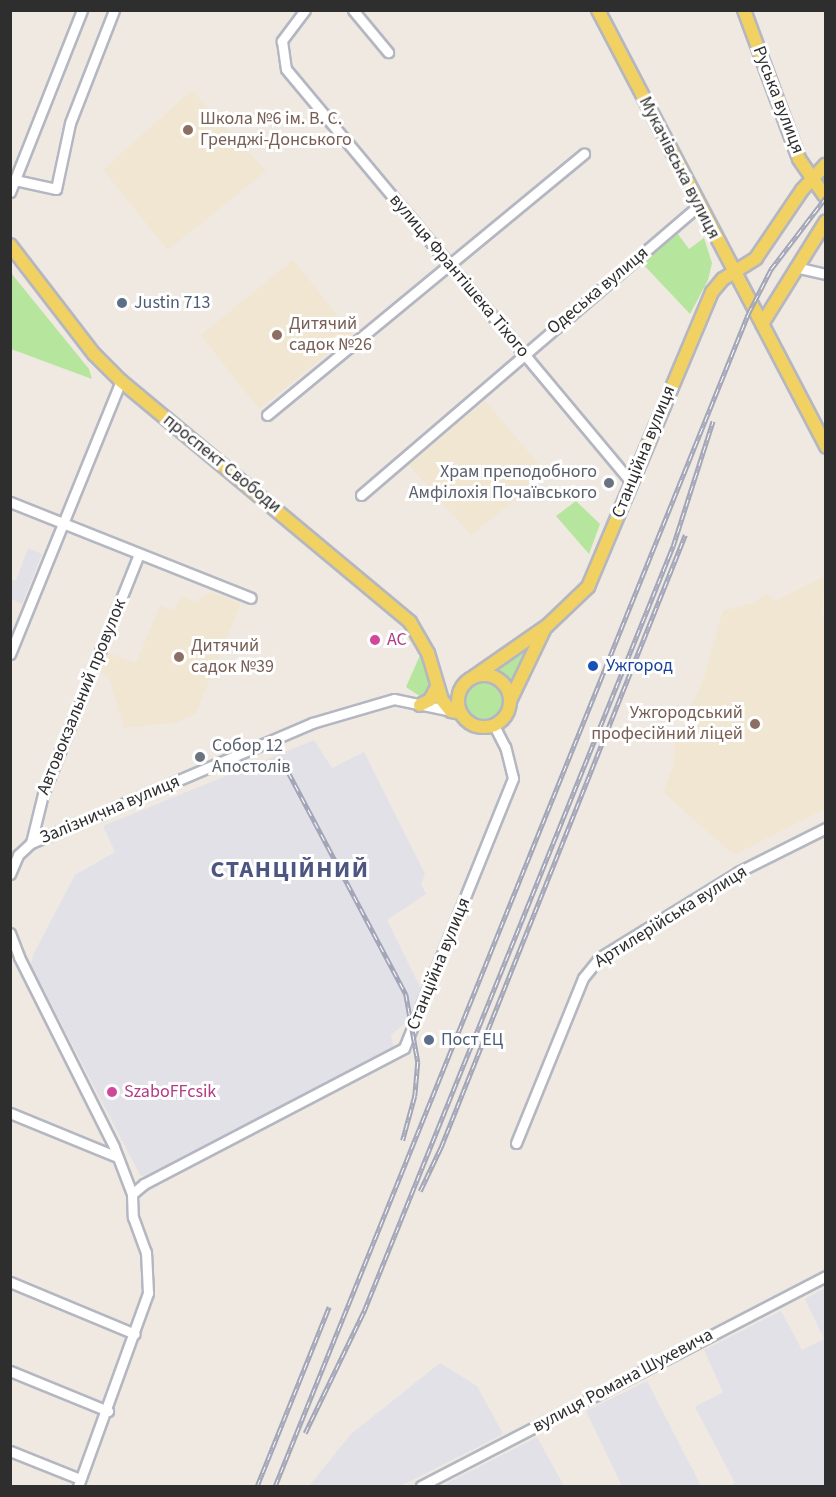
<!DOCTYPE html>
<html>
<head>
<meta charset="utf-8">
<style>
  body { margin:0 }
  #map { position:relative; width:836px; height:1497px; overflow:hidden; background:#efe9e1; font-family:"Source Sans 3",sans-serif }
  div>[style] { position:absolute }
  .industrial>* { inset:0; background:#e3e1e8 }
  .education>* { inset:0; background:#f0e6d1 }
  .green>* { inset:0; background:#b6e59e }
  .round { border-radius:50% }
  .roads { filter:drop-shadow(2px 0 #b4b7c1) drop-shadow(-2px 0 #b4b7c1) drop-shadow(0 2px #b4b7c1) drop-shadow(0 -2px #b4b7c1) }
  .minor>* { height:9px; margin:-4.5px; padding:0 4.5px; transform-origin:4.5px; border-radius:4.5px; background:#fff }
  .major>* { height:12px; margin:-6px; padding:0 6px; transform-origin:6px; border-radius:6px; background:#f2d163 }
  .major>.ring { margin:-6px; padding:0; box-sizing:content-box; background:none; border:12px solid #f2d163; border-radius:50% }
  .rail>* { height:4.5px; margin-top:-2.25px; transform-origin:0; background:repeating-linear-gradient(90deg,#fff 0 7px,#a3a6b8 0 14px); box-sizing:border-box; border-block:2px solid #a3a6b8 }
  .dots>* { width:16px; height:16px; translate:-50% -50%; box-sizing:border-box; border:3px solid #fff; border-radius:50% }
  span { translate:-50% -50%; white-space:nowrap; text-align:center; line-height:1.15; -webkit-text-stroke:6px #fff; paint-order:stroke }
  .street-label { font-size:18px; color:#2e2e2e }
  .education-label { font-size:18px; color:#785e54 }
  .left { translate:0 -50%; text-align:left }
  .right { translate:-100% -50%; text-align:right }
  .service-label { font-size:18px; color:#4e5e75 }
  .worship-label { font-size:18px; color:#5b616d }
  .hotel-label { font-size:18px; color:#b23c85 }
  .transit-label { font-size:18px; color:#164399 }
  .district-label { font-size:24px; color:#4d5680; font-weight:700; letter-spacing:1.5px }
  .frame { position:absolute; inset:0; border:12px solid #2e2e2e; pointer-events:none }
</style>
</head>
<body>
<div id="map">
  <div class="industrial">
    <div style="clip-path:polygon(28px 548px,42px 554px,22px 604px,11px 599px,11px 579px,16px 581px)"></div>
    <div style="clip-path:polygon(314px 740px,332px 768px,364px 752px,425px 874px,421px 884px,426px 894px,387px 920px,423px 993px,413px 1017px,391px 1035px,394px 1050px,146px 1177px,140px 1175px,31px 965px,33px 955px,75px 875px,115px 852px,103px 826px)"></div>
    <div style="clip-path:polygon(825px 1288px,825px 1486px,729px 1486px,735px 1483px,695px 1407px,723px 1392px,704px 1350px,781px 1311px,802px 1350px,824px 1339px,805px 1299px)"></div>
    <div style="clip-path:polygon(440px 1363px,477px 1386px,503px 1434px,401px 1486px,309px 1486px,351px 1434px)"></div>
    <div style="clip-path:polygon(647px 1381px,701px 1486px,622px 1486px,586px 1411px)"></div>
    <div style="clip-path:polygon(537px 1437px,564px 1486px,442px 1486px)"></div>
  </div>
  <div class="education">
    <div style="clip-path:polygon(192px 90px,266px 171px,168px 250px,103px 170px)"></div>
    <div style="clip-path:polygon(293px 260px,352px 334px,259px 409px,201px 335px)"></div>
    <div style="clip-path:polygon(485px 401px,538px 463px,525px 492px,471px 535px,409px 465px)"></div>
    <div style="clip-path:polygon(825px 576px,822px 615px,826px 621px,825px 809px,734px 855px,663px 792px,674px 765px,675px 743px,704px 678px,723px 611px,753px 603px,767px 593px,775px 601px)"></div>
    <div style="clip-path:polygon(210px 592px,241px 603px,196px 713px,178px 722px,124px 728px,109px 677px,95px 670px,103px 651px,136px 663px,160px 606px,174px 611px,182px 596px,196px 602px)"></div>
  </div>
  <div class="green">
    <div style="clip-path:polygon(675px 230px,689px 249px,704px 238px,712px 263px,708px 280px,690px 314px,641px 262px)"></div>
    <div style="clip-path:polygon(11px 273px,89px 369px,92px 379px,11px 349px)"></div>
    <div style="clip-path:polygon(576px 501px,600px 524px,589px 554px,556px 516px)"></div>
    <div style="clip-path:polygon(524px 648px,525px 650px,510px 684px,494px 669px)"></div>
    <div style="clip-path:polygon(421px 653px,427px 666px,429px 693px,421px 697px,406px 687px)"></div>
    <div class="round" style="left:464px;top:679px;width:40px;height:40px"></div>
  </div>
  <div class="roads">
    <div class="minor">
      <div style="left:305px;top:10px;width:39px;rotate:127deg"></div>
      <div style="left:282px;top:41px;width:28px;rotate:82deg"></div>
      <div style="left:286px;top:69px;width:538px;rotate:50.13deg"></div>
      <div style="left:353px;top:10px;width:55px;rotate:50.2deg"></div>
      <div style="left:15px;top:180px;width:42px;rotate:12.4deg"></div>
      <div style="left:56px;top:189px;width:67px;rotate:-78deg"></div>
      <div style="left:70px;top:123px;width:121px;rotate:-68.7deg"></div>
      <div style="left:10px;top:192px;width:196px;rotate:-68.4deg"></div>
      <div style="left:795px;top:267px;width:32px;rotate:13deg"></div>
      <div style="left:267px;top:415px;width:411px;rotate:-39.5deg"></div>
      <div style="left:361px;top:495px;width:445px;rotate:-40.6deg"></div>
      <div style="left:10px;top:502px;width:259px;rotate:21.7deg"></div>
      <div style="left:10px;top:654px;width:295px;rotate:-67.9deg"></div>
      <div style="left:31px;top:843px;width:50px;rotate:-76.2deg"></div>
      <div style="left:43px;top:794px;width:258px;rotate:-68.2deg"></div>
      <div style="left:10px;top:874px;width:21px;rotate:-67deg"></div>
      <div style="left:18px;top:855px;width:18px;rotate:-43deg"></div>
      <div style="left:31px;top:843px;width:306px;rotate:-23.1deg"></div>
      <div style="left:312px;top:723px;width:85px;rotate:-16.3deg"></div>
      <div style="left:394px;top:699px;width:58px;rotate:11.9deg"></div>
      <div style="left:10px;top:933px;width:26px;rotate:69deg"></div>
      <div style="left:19px;top:957px;width:212px;rotate:63.4deg"></div>
      <div style="left:114px;top:1147px;width:50px;rotate:69deg"></div>
      <div style="left:132px;top:1194px;width:23px;rotate:88deg"></div>
      <div style="left:133px;top:1217px;width:37px;rotate:70deg"></div>
      <div style="left:146px;top:1252px;width:41px;rotate:87.2deg"></div>
      <div style="left:148px;top:1293px;width:205px;rotate:109.9deg"></div>
      <div style="left:10px;top:1113px;width:113px;rotate:22.3deg"></div>
      <div style="left:516px;top:1143px;width:178px;rotate:-67.9deg"></div>
      <div style="left:583px;top:978px;width:26px;rotate:-51deg"></div>
      <div style="left:599px;top:958px;width:163px;rotate:-31.7deg"></div>
      <div style="left:738px;top:872px;width:98px;rotate:-26.6deg"></div>
      <div style="left:132px;top:1194px;width:16px;rotate:-40deg"></div>
      <div style="left:144px;top:1184px;width:293px;rotate:-27.6deg"></div>
      <div style="left:404px;top:1048px;width:291px;rotate:-68deg"></div>
      <div style="left:513px;top:778px;width:32px;rotate:-104deg"></div>
      <div style="left:505px;top:747px;width:25px;rotate:-117deg"></div>
      <div style="left:10px;top:1282px;width:135px;rotate:22.6deg"></div>
      <div style="left:10px;top:1371px;width:106px;rotate:22.2deg"></div>
      <div style="left:10px;top:1451px;width:75px;rotate:21.8deg"></div>
      <div style="left:421px;top:1486px;width:456px;rotate:-27.4deg"></div>
    </div>
    <div class="major">
      <div style="left:598px;top:10px;width:493px;rotate:62.4deg"></div>
      <div style="left:744px;top:10px;width:159px;rotate:69.7deg"></div>
      <div style="left:799px;top:159px;width:44px;rotate:55.2deg"></div>
      <div style="left:10px;top:245px;width:138px;rotate:52.4deg"></div>
      <div style="left:94px;top:354px;width:38px;rotate:45deg"></div>
      <div style="left:121px;top:381px;width:376px;rotate:39.8deg"></div>
      <div style="left:410px;top:622px;width:36px;rotate:60deg"></div>
      <div style="left:428px;top:653px;width:49px;rotate:73.4deg"></div>
      <div style="left:442px;top:700px;width:14px;rotate:51deg"></div>
      <div style="left:451px;top:711px;width:10px;rotate:11deg"></div>
      <div style="left:762px;top:324px;width:121px;rotate:-58.1deg"></div>
      <div class="ring" style="left:458px;top:675px;width:40px;height:40px"></div>
      <div style="left:475px;top:676px;width:88px;rotate:-34.8deg"></div>
      <div style="left:547px;top:626px;width:57px;rotate:-43.6deg"></div>
      <div style="left:588px;top:587px;width:320px;rotate:-67.2deg"></div>
      <div style="left:712px;top:292px;width:17px;rotate:-50deg"></div>
      <div style="left:723px;top:279px;width:39px;rotate:-32deg"></div>
      <div style="left:756px;top:258px;width:82px;rotate:-55.9deg"></div>
      <div style="left:802px;top:190px;width:35px;rotate:-47deg"></div>
      <div style="left:510px;top:701px;width:79px;rotate:-64.4deg"></div>
      <div style="left:420px;top:705px;width:11px;rotate:-27deg"></div>
      <div style="left:430px;top:700px;width:15px;rotate:-62deg"></div>
    </div>
  </div>
  <div class="rail">
    <div style="left:282px;top:760px;width:265px;rotate:62.1deg"></div>
    <div style="left:406px;top:994px;width:69px;rotate:80deg"></div>
    <div style="left:418px;top:1062px;width:34px;rotate:95deg"></div>
    <div style="left:415px;top:1096px;width:46px;rotate:105.3deg"></div>
    <div style="left:420px;top:1191px;width:49px;rotate:-64.5deg"></div>
    <div style="left:441px;top:1147px;width:659px;rotate:-68.26deg"></div>
    <div style="left:305px;top:1433px;width:136px;rotate:-64.2deg"></div>
    <div style="left:364px;top:1311px;width:825px;rotate:-68.01deg"></div>
    <div style="left:673px;top:546px;width:131px;rotate:-72.3deg"></div>
    <div style="left:257px;top:1486px;width:193px;rotate:-68.1deg"></div>
    <div style="left:275px;top:1486px;width:1264px;rotate:-68.02deg"></div>
    <div style="left:748px;top:314px;width:51px;rotate:-62.9deg"></div>
    <div style="left:771px;top:269px;width:91px;rotate:-52.6deg"></div>
  </div>
  <div class="dots">
    <div style="left:188px;top:130px;background:#8d6e63"></div>
    <div style="left:122px;top:303px;background:#5c6f8a"></div>
    <div style="left:277px;top:335px;background:#8d6e63"></div>
    <div style="left:609px;top:483px;background:#6b7280"></div>
    <div style="left:375px;top:640px;background:#d1479c"></div>
    <div style="left:179px;top:657px;background:#8d6e63"></div>
    <div style="left:593px;top:666px;background:#1a4fb4"></div>
    <div style="left:755px;top:724px;background:#8d6e63"></div>
    <div style="left:200px;top:757px;background:#6b7280"></div>
    <div style="left:429px;top:1040px;background:#5c6f8a"></div>
    <div style="left:112px;top:1092px;background:#d1479c"></div>
  </div>
  <div class="street-label">
    <span style="left:778px;top:100px;rotate:69deg">Руська вулиця</span>
    <span style="left:679px;top:168px;rotate:63deg">Мукачівська вулиця</span>
    <span style="left:459px;top:276px;rotate:50deg">вулиця Франтішека Тіхого</span>
    <span style="left:598px;top:291px;rotate:-40deg">Одеська вулиця</span>
    <span style="left:644px;top:452px;rotate:-68deg">Станційна вулиця</span>
    <span style="left:222px;top:464px;rotate:39deg">проспект Свободи</span>
    <span style="left:82px;top:697px;rotate:-68deg">Автовокзальний провулок</span>
    <span style="left:110px;top:810px;rotate:-23deg">Залізнична вулиця</span>
    <span style="left:671px;top:917px;rotate:-32deg">Артилерійська вулиця</span>
    <span style="left:439px;top:964px;rotate:-68deg">Станційна вулиця</span>
    <span style="left:623px;top:1381px;rotate:-28deg">вулиця Романа Шухевича</span>
  </div>
  <div class="education-label">
    <span class="left" style="left:200px;top:130px">Школа №6 ім. В. С.<br>Гренджі-Донського</span>
    <span class="left" style="left:289px;top:335px">Дитячий<br>садок №26</span>
    <span class="left" style="left:191px;top:657px">Дитячий<br>садок №39</span>
    <span class="right" style="left:743px;top:724px">Ужгородський<br>професійний ліцей</span>
  </div>
  <div class="service-label">
    <span class="left" style="left:134px;top:303px">Justin 713</span>
    <span class="left" style="left:441px;top:1040px">Пост ЕЦ</span>
  </div>
  <div class="worship-label">
    <span class="right" style="left:597px;top:483px">Храм преподобного<br>Амфілохія Почаївського</span>
    <span class="left" style="left:212px;top:757px">Собор 12<br>Апостолів</span>
  </div>
  <div class="hotel-label">
    <span class="left" style="left:387px;top:640px">AC</span>
    <span class="left" style="left:124px;top:1092px">SzaboFFcsik</span>
  </div>
  <div class="transit-label">
    <span class="left" style="left:606px;top:666px">Ужгород</span>
  </div>
  <div class="district-label">
    <span style="left:290px;top:870px">СТАНЦІЙНИЙ</span>
  </div>
  <div class="frame"></div>
</div>
</body>
</html>
